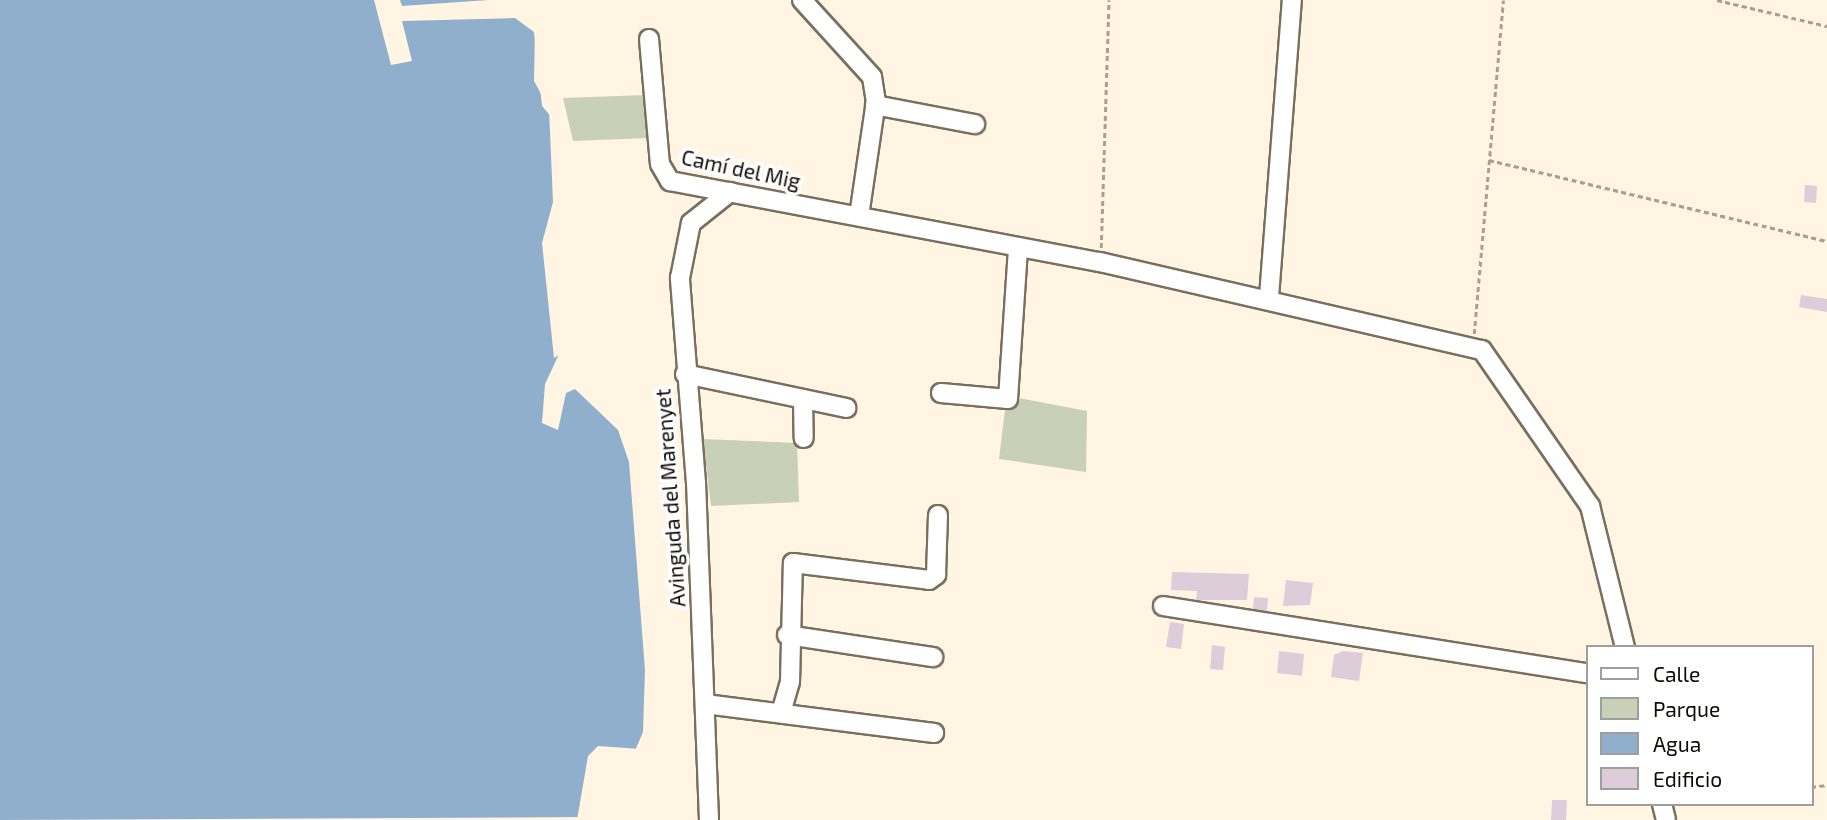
<!DOCTYPE html>
<html>
<head>
<meta charset="utf-8">
<style>
  body { margin:0 }
  #map { position:relative; width:1827px; height:820px; overflow:hidden; background:#fff5e2; font-family:"Exo 2",sans-serif }
  div>[style] { position:absolute }
  .green>* { inset:0; background:#c8d0b7 }
  .water>* { inset:0; background:#90afcc }
  .pier>* { inset:0; background:#fff5e2 }
  .building>* { inset:0; background:#ddccda }
  .path>* { height:2.5px; margin-top:-1.25px; transform-origin:0; background:repeating-linear-gradient(90deg,#a7a091 0 5px,transparent 0 8.5px) }
  .roads { filter:drop-shadow(2px 0 #786f5e) drop-shadow(-2px 0 #786f5e) drop-shadow(0 2px #786f5e) drop-shadow(0 -2px #786f5e) }
  .minor>* { height:18px; margin:-9px; padding:0 9px; transform-origin:9px; border-radius:9px; background:#fff }
  span { translate:-50% -50%; white-space:nowrap; text-align:center; line-height:1.15; -webkit-text-stroke:7px #fff; paint-order:stroke }
  .street-label { font-size:21px; color:#0f0c06 }
  .legend { position:absolute; left:1586px; top:645px; width:228px; height:161px; box-sizing:border-box; background:#fff; border:2px solid #9f9e9b; margin:0; padding:9px 12px; list-style:none; font-size:21px; color:#0f0c06 }
  .legend li { display:flex; align-items:center; gap:14px; height:35px }
  .legend b { width:35px; border:2px solid #9f9e9b }
</style>
</head>
<body>
<div id="map">
  <div class="green">
    <div style="clip-path:polygon(646px 95px,647px 138px,573px 141px,563px 98px)"></div>
    <div style="clip-path:polygon(1014px 397px,1087px 411px,1086px 472px,999px 459px,1006px 401px)"></div>
    <div style="clip-path:polygon(703px 439px,797px 443px,799px 502px,711px 506px)"></div>
  </div>
  <div class="water">
    <div style="clip-path:polygon(0 0,374px 0,391px 65px,412px 61px,402px 21px,515px 18px,534px 32px,542px 106px,559px 126px,564px 207px,547px 244px,560px 352px,545px 384px,542px 423px,558px 430px,566px 393px,575px 389px,618px 430px,629px 462px,645px 670px,643px 732px,634px 753px,594px 754px,589px 817px,0 820px)"></div>
    <div style="clip-path:polygon(400px 0,489px 0,402px 6px)"></div>
  </div>
  <div class="pier">
    <div style="clip-path:polygon(535px 28px,538px 32px,545px 101px,534px 81px)"></div>
    <div style="clip-path:polygon(549px 109px,562px 123px,566px 185px,565px 213px,551px 245px,564px 352px,554px 358px,542px 243px,553px 202px)"></div>
    <div style="clip-path:polygon(598px 746px,640px 749px,635px 756px,597px 757px,592px 818px,591px 819px,577px 820px,588px 756px)"></div>
  </div>
  <div class="building">
    <div style="clip-path:polygon(1805px 185px,1817px 186px,1816px 203px,1804px 202px)"></div>
    <div style="clip-path:polygon(1801px 295px,1827px 299px,1827px 312px,1799px 307px)"></div>
    <div style="clip-path:polygon(1172px 572px,1249px 574px,1247px 600px,1196px 600px,1197px 591px,1171px 590px)"></div>
    <div style="clip-path:polygon(1286px 580px,1313px 583px,1310px 605px,1283px 606px)"></div>
    <div style="clip-path:polygon(1254px 597px,1268px 598px,1267px 611px,1253px 609px)"></div>
    <div style="clip-path:polygon(1170px 622px,1184px 624px,1181px 649px,1166px 647px)"></div>
    <div style="clip-path:polygon(1212px 645px,1225px 647px,1223px 670px,1210px 669px)"></div>
    <div style="clip-path:polygon(1279px 651px,1304px 654px,1302px 676px,1277px 673px)"></div>
    <div style="clip-path:polygon(1343px 651px,1363px 653px,1359px 681px,1331px 677px,1334px 655px)"></div>
    <div style="clip-path:polygon(1552px 800px,1567px 800px,1566px 820px,1551px 820px)"></div>
  </div>
  <div class="path">
    <div style="left:1717px;top:0;width:113px;rotate:13.3deg"></div>
    <div style="left:1489px;top:160px;width:348px;rotate:13.5deg"></div>
    <div style="left:1101px;top:248px;width:248px;rotate:-88.2deg"></div>
    <div style="left:1474px;top:334px;width:335px;rotate:-85deg"></div>
    <div style="left:1811px;top:787px;width:16px;rotate:-7deg"></div>
  </div>
  <div class="roads">
    <div class="minor">
      <div style="left:802px;top:0;width:104px;rotate:47.7deg"></div>
      <div style="left:872px;top:77px;width:24px;rotate:81deg"></div>
      <div style="left:876px;top:101px;width:116px;rotate:98.4deg"></div>
      <div style="left:649px;top:39px;width:125px;rotate:85deg"></div>
      <div style="left:660px;top:164px;width:20px;rotate:60deg"></div>
      <div style="left:670px;top:181px;width:438px;rotate:10.7deg"></div>
      <div style="left:1100px;top:262px;width:392px;rotate:13deg"></div>
      <div style="left:1482px;top:350px;width:190px;rotate:55.3deg"></div>
      <div style="left:1590px;top:506px;width:145px;rotate:76.1deg"></div>
      <div style="left:875px;top:105px;width:102px;rotate:10.8deg"></div>
      <div style="left:1269px;top:297px;width:298px;rotate:-85.6deg"></div>
      <div style="left:685px;top:374px;width:165px;rotate:11.9deg"></div>
      <div style="left:941px;top:393px;width:67px;rotate:5.1deg"></div>
      <div style="left:1008px;top:399px;width:152px;rotate:-86.2deg"></div>
      <div style="left:803px;top:399px;width:39px;rotate:89deg"></div>
      <div style="left:1163px;top:606px;width:429px;rotate:9deg"></div>
      <div style="left:787px;top:635px;width:148px;rotate:8.6deg"></div>
      <div style="left:705px;top:704px;width:231px;rotate:7.2deg"></div>
      <div style="left:781px;top:713px;width:32px;rotate:-74deg"></div>
      <div style="left:790px;top:682px;width:119px;rotate:-88.6deg"></div>
      <div style="left:793px;top:563px;width:137px;rotate:7.1deg"></div>
      <div style="left:929px;top:580px;width:9px;rotate:-36deg"></div>
      <div style="left:936px;top:575px;width:60px;rotate:-88.1deg"></div>
      <div style="left:1662px;top:804px;width:16px;rotate:76deg"></div>
      <div style="left:709px;top:820px;width:337px;rotate:-92.2deg"></div>
      <div style="left:696px;top:483px;width:206px;rotate:-94.5deg"></div>
      <div style="left:680px;top:278px;width:56px;rotate:-78.7deg"></div>
      <div style="left:691px;top:223px;width:50px;rotate:-38.5deg"></div>
    </div>
  </div>
  <div class="street-label">
    <span style="left:741px;top:169px;rotate:12deg">Camí del Mig</span>
    <span style="left:670px;top:498px;rotate:-94deg">Avinguda del Marenyet</span>
  </div>
  <ul class="legend">
  <li><b style="height:9px;background:#fff"></b>Calle</li>
  <li><b style="height:19px;background:#c8d0b7"></b>Parque</li>
  <li><b style="height:19px;background:#90afcc"></b>Agua</li>
  <li><b style="height:19px;background:#ddccda"></b>Edificio</li>
  </ul>
</div>
</body>
</html>
